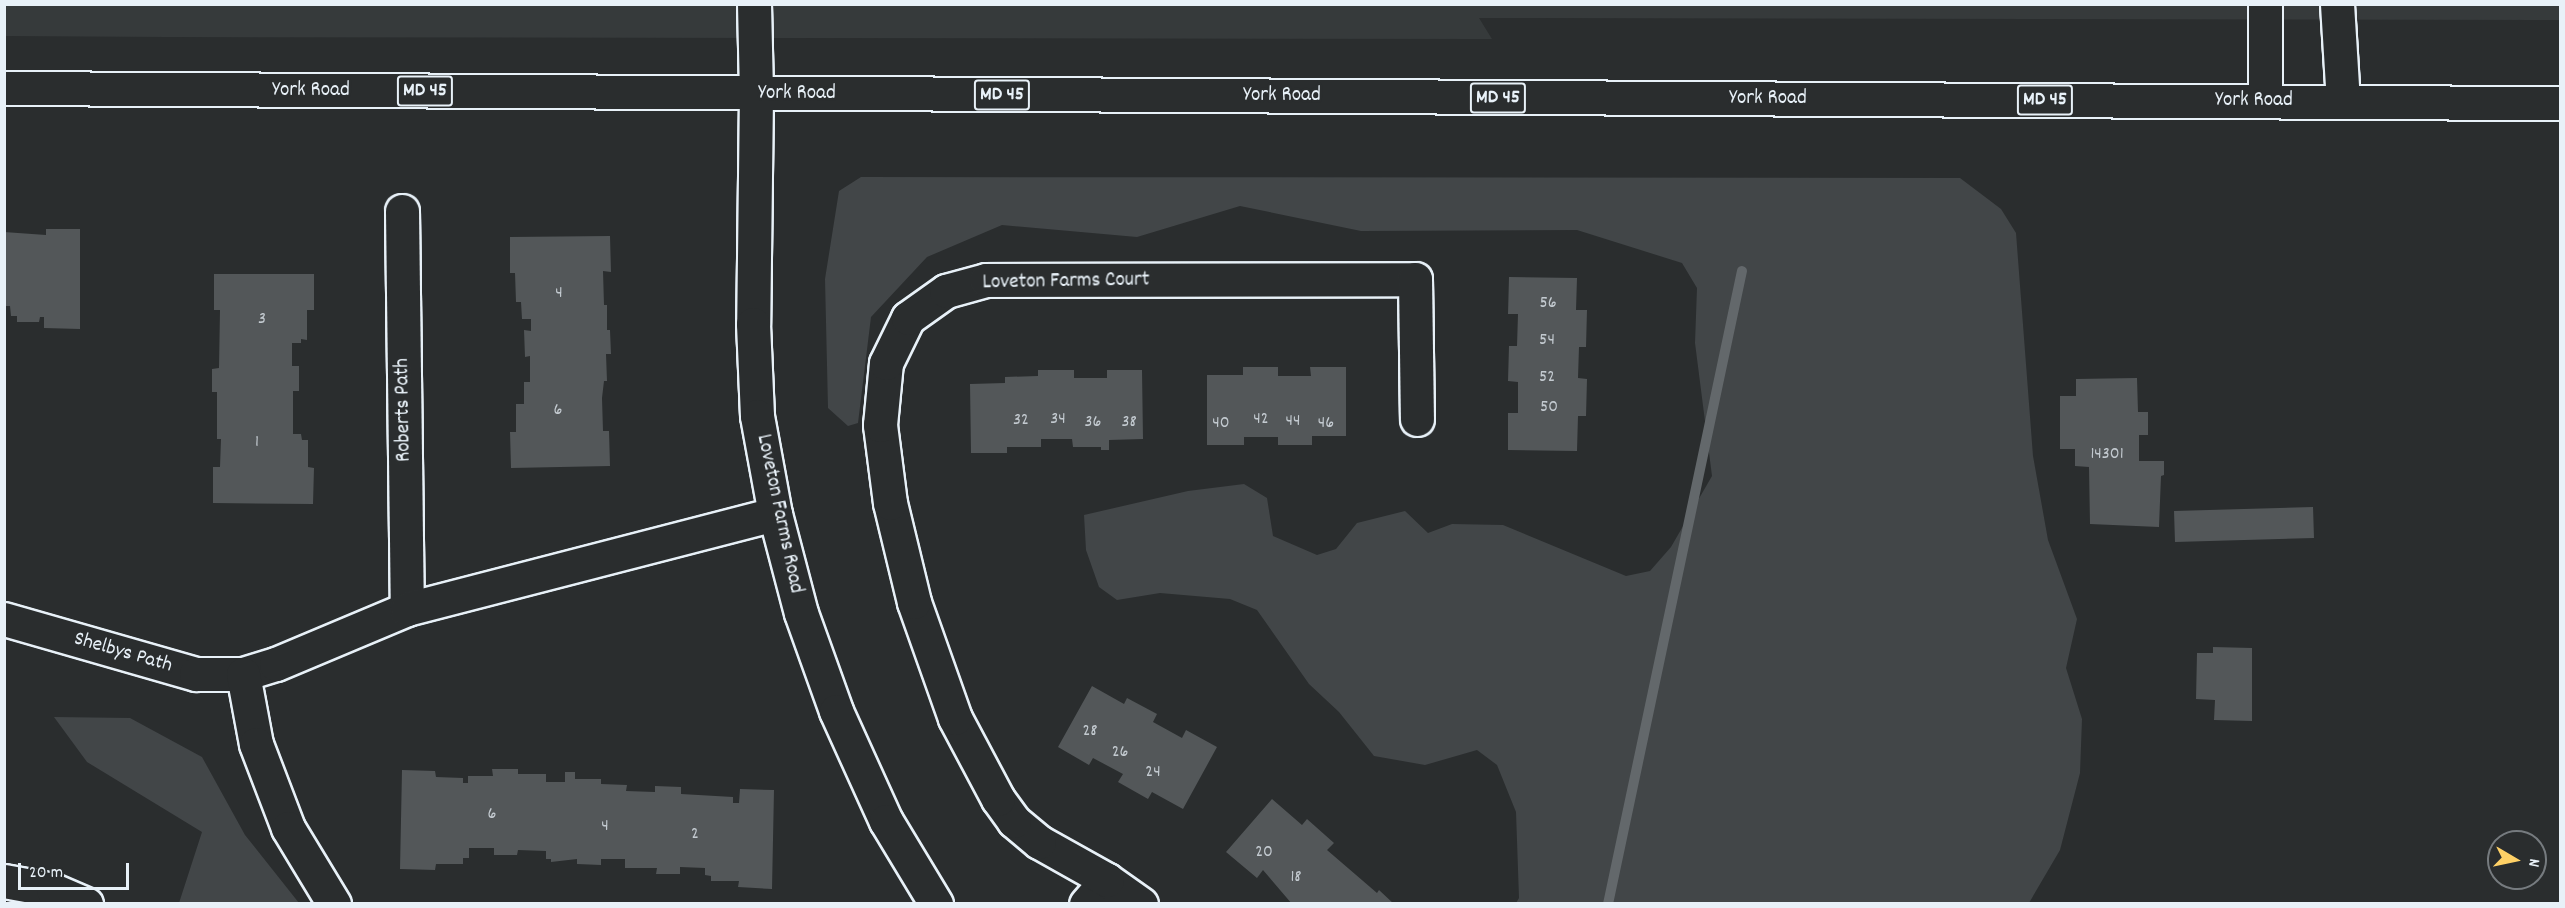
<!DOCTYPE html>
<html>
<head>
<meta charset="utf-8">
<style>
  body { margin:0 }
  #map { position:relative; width:2565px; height:908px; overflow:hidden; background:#2a2d2e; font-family:Dekko,sans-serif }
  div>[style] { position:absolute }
  .built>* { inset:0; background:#363a3b }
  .green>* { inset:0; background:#424648 }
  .stream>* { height:10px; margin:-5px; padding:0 5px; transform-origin:5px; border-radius:5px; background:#63686b }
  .building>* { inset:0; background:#535759 }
  .roads { filter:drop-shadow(2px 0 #e8f1f8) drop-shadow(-2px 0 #e8f1f8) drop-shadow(0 2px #e8f1f8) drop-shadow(0 -2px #e8f1f8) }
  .street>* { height:33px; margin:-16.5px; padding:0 16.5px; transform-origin:16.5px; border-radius:16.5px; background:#2a2d2e }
  .secondary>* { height:33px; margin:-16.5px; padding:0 16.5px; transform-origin:16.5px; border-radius:16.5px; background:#2a2d2e }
  .primary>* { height:33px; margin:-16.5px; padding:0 16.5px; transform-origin:16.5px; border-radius:16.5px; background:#2a2d2e }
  span { translate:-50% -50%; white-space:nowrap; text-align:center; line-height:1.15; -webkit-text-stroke:5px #2a2d2e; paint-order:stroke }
  .number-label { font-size:18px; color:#c3cad0 }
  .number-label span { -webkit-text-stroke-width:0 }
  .shield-label span { padding:2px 4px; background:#2a2d2e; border:2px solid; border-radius:4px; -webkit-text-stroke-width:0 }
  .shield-label { font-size:20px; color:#e8f1f8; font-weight:700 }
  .street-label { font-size:21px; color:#e8f1f8 }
  .frame { position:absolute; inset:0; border:6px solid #e8f1f8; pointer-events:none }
  .north { position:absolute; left:2487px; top:830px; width:60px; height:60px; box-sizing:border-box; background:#2a2d2e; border:2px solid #767b7f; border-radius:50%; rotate:99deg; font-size:16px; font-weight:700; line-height:24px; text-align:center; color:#e8f1f8 }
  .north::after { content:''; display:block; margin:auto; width:21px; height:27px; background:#ffd166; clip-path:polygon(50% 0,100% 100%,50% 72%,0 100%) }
  .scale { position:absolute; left:18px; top:863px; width:111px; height:27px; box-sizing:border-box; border:3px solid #e8f1f8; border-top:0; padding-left:8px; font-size:18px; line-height:21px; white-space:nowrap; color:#e8f1f8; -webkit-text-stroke:4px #2a2d2e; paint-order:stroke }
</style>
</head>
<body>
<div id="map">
  <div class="built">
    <div style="clip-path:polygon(5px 4px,2560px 5px,2560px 20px,1479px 18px,1492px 39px,167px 37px,5px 36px)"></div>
  </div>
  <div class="green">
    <div style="clip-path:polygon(861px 177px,1960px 178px,2001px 209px,2016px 233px,2033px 456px,2048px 540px,2077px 619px,2066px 668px,2082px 719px,2080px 773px,2060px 850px,2029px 903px,1516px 903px,1519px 898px,1516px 812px,1497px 765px,1477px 750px,1425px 765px,1374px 756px,1339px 712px,1309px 684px,1257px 610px,1230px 599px,1160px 593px,1117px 600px,1099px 587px,1086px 550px,1084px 515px,1188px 491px,1244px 484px,1267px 498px,1273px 536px,1317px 555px,1336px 549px,1357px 523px,1405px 511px,1428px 533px,1452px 524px,1503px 525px,1626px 576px,1650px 571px,1671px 547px,1712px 476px,1695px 343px,1697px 288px,1682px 263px,1577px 230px,1361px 231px,1240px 206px,1137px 237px,1002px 225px,927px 257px,871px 317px,858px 423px,848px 426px,828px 408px,825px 279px,839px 191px)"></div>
    <div style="clip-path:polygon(54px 717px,130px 718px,202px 757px,245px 835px,299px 903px,179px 903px,202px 832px,87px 762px)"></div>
  </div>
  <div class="stream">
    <div style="left:1608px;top:904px;width:647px;rotate:-78.05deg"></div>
  </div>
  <div class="building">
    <div style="clip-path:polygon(46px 229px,80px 229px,80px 329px,44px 328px,44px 317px,40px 317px,39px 322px,17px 322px,17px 316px,11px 316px,10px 306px,4px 306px,4px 232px,46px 235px)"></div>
    <div style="clip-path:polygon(610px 236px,611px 272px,603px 271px,604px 305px,607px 305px,607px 330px,610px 330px,611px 354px,606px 354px,607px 381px,604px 381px,602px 398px,603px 431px,609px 431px,610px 466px,511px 468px,510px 432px,516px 432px,516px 404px,524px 404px,524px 382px,530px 382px,530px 356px,525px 357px,524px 330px,531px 331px,531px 319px,522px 319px,521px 302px,516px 302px,515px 273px,510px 273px,510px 237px)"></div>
    <div style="clip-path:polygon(214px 274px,314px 274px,314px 310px,307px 310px,307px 340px,301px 339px,301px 343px,292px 343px,292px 366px,299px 366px,299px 391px,293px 391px,293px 434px,301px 434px,302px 440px,308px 440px,308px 467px,314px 468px,313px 504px,213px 503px,213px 467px,220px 467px,221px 439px,217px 439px,217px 392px,212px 392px,212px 369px,219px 368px,220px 310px,214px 310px)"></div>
    <div style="clip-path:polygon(1509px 277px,1577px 278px,1576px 310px,1587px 310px,1586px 347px,1579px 347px,1578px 378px,1587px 379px,1586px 416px,1578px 416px,1577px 451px,1508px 450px,1508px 413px,1518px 413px,1518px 382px,1508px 381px,1509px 346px,1517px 346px,1518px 314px,1508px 314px)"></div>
    <div style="clip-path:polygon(1243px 367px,1278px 367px,1278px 376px,1311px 376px,1310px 367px,1346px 367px,1346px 436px,1312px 436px,1312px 445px,1278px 445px,1278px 437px,1244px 437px,1244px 445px,1207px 445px,1207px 375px,1243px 375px)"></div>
    <div style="clip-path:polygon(1038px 370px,1074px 370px,1074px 378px,1107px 378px,1107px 370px,1142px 370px,1143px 439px,1109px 440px,1109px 450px,1101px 450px,1101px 447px,1073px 447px,1072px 439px,1041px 439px,1041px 447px,1007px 447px,1007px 453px,971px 453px,970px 384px,1005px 383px,1005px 377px,1038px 376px)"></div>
    <div style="clip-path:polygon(2137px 378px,2138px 412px,2148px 412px,2148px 435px,2139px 435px,2139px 461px,2164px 461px,2164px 475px,2161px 476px,2159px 527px,2090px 524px,2089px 467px,2075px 466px,2075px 449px,2060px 449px,2060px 396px,2076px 396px,2076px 379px)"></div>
    <div style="clip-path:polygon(2313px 507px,2314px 538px,2175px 542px,2174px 511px)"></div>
    <div style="clip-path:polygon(2213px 647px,2252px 648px,2252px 721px,2214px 720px,2215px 700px,2196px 699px,2197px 653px,2213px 653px)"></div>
    <div style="clip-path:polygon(1092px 686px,1124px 704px,1127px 698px,1157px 714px,1153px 722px,1182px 738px,1186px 730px,1217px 747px,1183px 809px,1152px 792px,1148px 799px,1118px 782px,1123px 774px,1093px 758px,1089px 765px,1058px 747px)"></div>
    <div style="clip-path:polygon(492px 769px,518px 769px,518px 774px,546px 774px,546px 782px,565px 782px,565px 772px,575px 772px,575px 779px,601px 779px,601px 784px,627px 785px,626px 791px,655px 792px,655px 786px,681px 787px,681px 794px,733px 797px,733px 803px,739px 803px,740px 789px,774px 790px,772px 889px,738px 887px,739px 881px,711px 881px,711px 876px,705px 875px,705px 868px,680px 867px,680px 874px,656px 874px,657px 868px,625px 868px,625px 859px,601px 859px,601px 865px,577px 864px,577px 859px,551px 862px,551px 859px,546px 859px,546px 851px,518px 850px,517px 855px,494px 855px,494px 848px,469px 848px,469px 858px,463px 858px,463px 864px,436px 864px,435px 870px,400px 869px,402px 770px,435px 771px,436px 777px,463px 778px,463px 783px,468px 783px,468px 776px,493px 776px)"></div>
    <div style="clip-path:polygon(1272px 799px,1302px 825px,1307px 819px,1334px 843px,1327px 850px,1377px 893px,1379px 890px,1394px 904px,1292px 904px,1263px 870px,1257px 878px,1226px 852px)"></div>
  </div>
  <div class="roads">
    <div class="street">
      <div style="left:754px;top:4px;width:90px;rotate:88.7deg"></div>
      <div style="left:756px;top:94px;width:230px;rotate:90.7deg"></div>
      <div style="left:753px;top:324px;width:92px;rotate:87.5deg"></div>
      <div style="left:757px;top:416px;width:100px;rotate:79.6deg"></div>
      <div style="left:775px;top:514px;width:102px;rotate:75.3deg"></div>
      <div style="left:801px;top:613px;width:104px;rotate:70.3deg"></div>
      <div style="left:836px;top:711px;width:121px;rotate:65.6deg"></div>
      <div style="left:886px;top:821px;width:97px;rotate:58.9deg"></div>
      <div style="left:2265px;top:4px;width:96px;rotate:90deg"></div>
      <div style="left:2337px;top:4px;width:97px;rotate:86.5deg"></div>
      <div style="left:402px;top:211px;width:398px;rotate:89.3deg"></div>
      <div style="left:4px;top:619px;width:200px;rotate:16deg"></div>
      <div style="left:196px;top:674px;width:47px"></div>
      <div style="left:243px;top:674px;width:34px;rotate:-17deg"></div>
      <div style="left:276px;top:664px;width:142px;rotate:-22.8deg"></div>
      <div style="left:407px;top:609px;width:380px;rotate:-14.5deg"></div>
      <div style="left:243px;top:674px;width:71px;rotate:79.5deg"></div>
      <div style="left:256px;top:744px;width:90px;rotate:69.1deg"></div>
      <div style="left:288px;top:828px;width:89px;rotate:58.8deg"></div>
      <div style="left:1086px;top:904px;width:32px;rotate:-49deg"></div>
      <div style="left:1141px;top:904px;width:42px;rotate:-144.8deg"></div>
      <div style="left:1107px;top:880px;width:78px;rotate:-150.8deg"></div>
      <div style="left:1039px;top:842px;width:33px;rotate:-140deg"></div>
      <div style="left:1014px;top:821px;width:27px;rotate:-126deg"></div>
      <div style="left:998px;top:799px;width:92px;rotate:-118deg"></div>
      <div style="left:955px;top:718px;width:123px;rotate:-109.5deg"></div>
      <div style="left:914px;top:602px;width:102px;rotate:-103.6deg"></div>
      <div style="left:890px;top:503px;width:79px;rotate:-97.3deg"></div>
      <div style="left:880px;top:425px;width:62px;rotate:-84.5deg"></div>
      <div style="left:886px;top:363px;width:50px;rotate:-63.9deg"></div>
      <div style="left:908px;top:318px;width:47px;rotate:-35.4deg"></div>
      <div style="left:946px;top:291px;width:41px;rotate:-15.4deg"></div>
      <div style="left:986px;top:280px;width:429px;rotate:-0.1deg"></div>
      <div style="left:1415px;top:279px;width:140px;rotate:89.2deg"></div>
    </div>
    <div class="secondary">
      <div style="left:4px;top:881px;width:50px;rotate:10.4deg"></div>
      <div style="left:53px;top:890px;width:36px;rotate:23deg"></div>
    </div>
    <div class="primary">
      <div style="left:4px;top:88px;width:2556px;rotate:0.34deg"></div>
    </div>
  </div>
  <div class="number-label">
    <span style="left:559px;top:294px">4</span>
    <span style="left:1548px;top:304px">56</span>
    <span style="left:262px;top:320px">3</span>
    <span style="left:1547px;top:341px">54</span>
    <span style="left:1547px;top:378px">52</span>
    <span style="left:1549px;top:408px">50</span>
    <span style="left:558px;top:411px">6</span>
    <span style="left:1058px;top:420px">34</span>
    <span style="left:1261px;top:420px">42</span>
    <span style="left:1021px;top:421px">32</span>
    <span style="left:1293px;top:422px">44</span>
    <span style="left:1093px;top:423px">36</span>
    <span style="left:1129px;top:423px">38</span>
    <span style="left:1221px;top:424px">40</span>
    <span style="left:1326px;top:424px">46</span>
    <span style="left:257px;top:443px">1</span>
    <span style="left:2107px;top:455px">14301</span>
    <span style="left:1090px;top:732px">28</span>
    <span style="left:1120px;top:753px">26</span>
    <span style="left:1153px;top:773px">24</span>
    <span style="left:492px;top:815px">6</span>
    <span style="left:605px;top:827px">4</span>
    <span style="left:695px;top:835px">2</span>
    <span style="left:1264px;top:853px">20</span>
    <span style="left:1296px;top:878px">18</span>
  </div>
  <div class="shield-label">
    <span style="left:425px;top:91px">MD 45</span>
    <span style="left:1002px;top:95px">MD 45</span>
    <span style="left:1498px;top:98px">MD 45</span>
    <span style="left:2045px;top:100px">MD 45</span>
  </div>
  <div class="street-label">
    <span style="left:311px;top:91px">York Road</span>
    <span style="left:797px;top:94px">York Road</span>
    <span style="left:1282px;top:96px">York Road</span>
    <span style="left:1768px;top:99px">York Road</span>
    <span style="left:2254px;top:101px">York Road</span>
    <span style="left:1066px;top:282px;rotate:-1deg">Loveton Farms Court</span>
    <span style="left:404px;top:410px;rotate:-91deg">Roberts Path</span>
    <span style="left:779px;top:514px;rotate:78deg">Loveton Farms Road</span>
    <span style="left:123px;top:653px;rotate:16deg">Shelbys Path</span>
  </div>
  <div class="frame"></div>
  <div class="north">N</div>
  <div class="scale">20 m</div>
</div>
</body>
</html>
